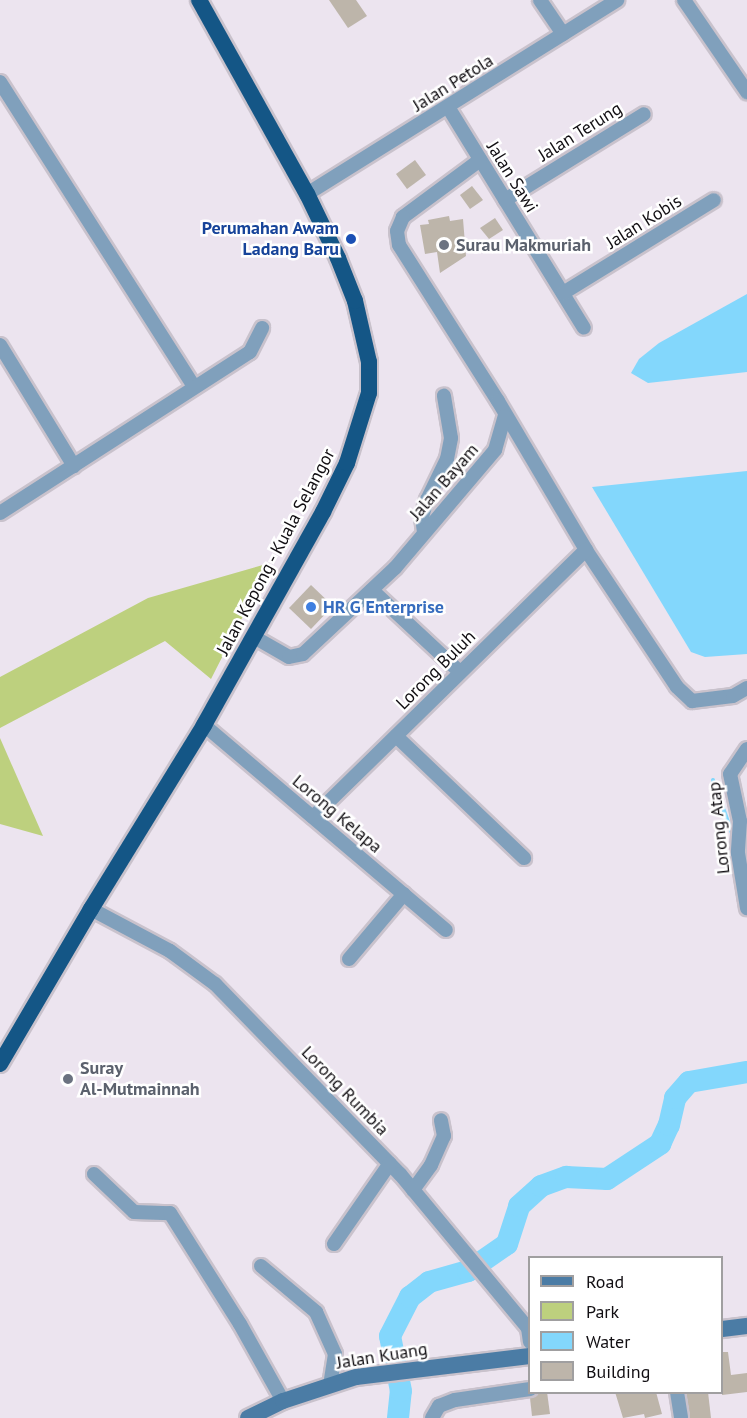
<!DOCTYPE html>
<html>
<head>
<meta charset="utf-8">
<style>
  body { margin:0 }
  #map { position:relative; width:747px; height:1418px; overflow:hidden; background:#ece4ef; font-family:"PT Sans",sans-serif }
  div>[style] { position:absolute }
  .green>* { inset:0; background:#bdd07e }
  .water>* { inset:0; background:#83d7fc }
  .stream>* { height:4px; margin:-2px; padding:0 2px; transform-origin:2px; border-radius:2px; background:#83d7fc }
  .river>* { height:22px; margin:-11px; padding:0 11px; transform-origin:11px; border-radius:11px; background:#83d7fc }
  .building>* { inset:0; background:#bdb5aa }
  .roads { filter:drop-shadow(2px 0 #c9c2cc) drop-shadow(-2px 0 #c9c2cc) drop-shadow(0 2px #c9c2cc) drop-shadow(0 -2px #c9c2cc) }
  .minor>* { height:14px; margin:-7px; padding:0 7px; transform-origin:7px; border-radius:7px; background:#80a0bc }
  .secondary>* { height:16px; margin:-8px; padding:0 8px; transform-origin:8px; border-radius:8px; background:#4b7ca5 }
  .trunk>* { height:16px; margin:-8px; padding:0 8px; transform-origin:8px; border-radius:8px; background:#145686 }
  .dots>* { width:16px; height:16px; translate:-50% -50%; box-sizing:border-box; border:3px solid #fff; border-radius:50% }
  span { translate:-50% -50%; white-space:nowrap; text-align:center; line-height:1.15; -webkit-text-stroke:5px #fff; paint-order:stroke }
  .street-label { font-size:18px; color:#110e12 }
  .transit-label { font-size:18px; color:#164399; font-weight:700 }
  .right { translate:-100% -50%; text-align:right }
  .worship-label { font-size:18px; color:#5b616d; font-weight:700 }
  .left { translate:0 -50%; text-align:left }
  .shop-label { font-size:18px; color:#366cbe; font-weight:700 }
  .legend { position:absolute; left:528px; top:1256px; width:195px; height:138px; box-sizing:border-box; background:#fff; border:2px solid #a09fa0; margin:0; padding:8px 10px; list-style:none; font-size:18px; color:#110e12 }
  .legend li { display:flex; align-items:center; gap:12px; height:30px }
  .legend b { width:30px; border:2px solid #a09fa0 }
</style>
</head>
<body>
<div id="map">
  <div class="green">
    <div style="clip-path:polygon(270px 563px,211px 679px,165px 641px,0 728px,0 677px,148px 598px)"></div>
    <div style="clip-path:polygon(0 738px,43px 836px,0 824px)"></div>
  </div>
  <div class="water">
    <div style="clip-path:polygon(747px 294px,747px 372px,648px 383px,631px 373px,639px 359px,659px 343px)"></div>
    <div style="clip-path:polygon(747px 471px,747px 654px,705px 657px,691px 652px,592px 487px)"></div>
  </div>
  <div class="stream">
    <div style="left:713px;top:780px;width:56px;rotate:70.3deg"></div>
    <div style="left:732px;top:833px;width:5px;rotate:22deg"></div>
  </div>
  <div class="river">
    <div style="left:398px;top:1418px;width:27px;rotate:-84deg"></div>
    <div style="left:401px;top:1391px;width:56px;rotate:-101.3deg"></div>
    <div style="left:390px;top:1336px;width:44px;rotate:-62.9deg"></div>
    <div style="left:410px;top:1297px;width:24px;rotate:-38deg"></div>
    <div style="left:429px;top:1282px;width:41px;rotate:-15.8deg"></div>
    <div style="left:468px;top:1271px;width:47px;rotate:-34.7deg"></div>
    <div style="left:507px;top:1244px;width:40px;rotate:-72deg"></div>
    <div style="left:519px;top:1206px;width:30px;rotate:-42deg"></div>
    <div style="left:541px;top:1186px;width:27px;rotate:-20deg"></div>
    <div style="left:566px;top:1177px;width:41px;rotate:2.8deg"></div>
    <div style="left:607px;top:1179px;width:64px;rotate:-33.4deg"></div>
    <div style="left:660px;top:1144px;width:21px;rotate:-65deg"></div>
    <div style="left:669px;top:1125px;width:28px;rotate:-77deg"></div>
    <div style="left:675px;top:1098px;width:21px;rotate:-49deg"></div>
    <div style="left:689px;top:1082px;width:59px;rotate:-9.8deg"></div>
  </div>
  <div class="building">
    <div style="clip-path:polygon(329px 0,356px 0,367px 16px,348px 28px)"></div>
    <div style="clip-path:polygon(415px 160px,426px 175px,407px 189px,396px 174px)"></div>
    <div style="clip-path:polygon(472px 186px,483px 200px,470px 209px,460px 195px)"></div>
    <div style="clip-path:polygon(449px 216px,450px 221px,463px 219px,466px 256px,440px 273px,437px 252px,425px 254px,420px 225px,429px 224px,428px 220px)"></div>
    <div style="clip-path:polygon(495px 218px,503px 230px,489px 239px,480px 228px)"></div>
    <div style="clip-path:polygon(311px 585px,333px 606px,311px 629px,289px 608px)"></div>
    <div style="clip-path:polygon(722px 1352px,728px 1352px,731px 1375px,747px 1373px,747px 1392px,722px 1395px)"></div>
    <div style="clip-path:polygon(538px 1392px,547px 1392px,550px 1414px,532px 1416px,530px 1398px)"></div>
    <div style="clip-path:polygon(615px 1392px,656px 1392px,662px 1414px,645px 1418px,644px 1414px,623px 1418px)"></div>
    <div style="clip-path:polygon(686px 1392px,708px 1392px,711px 1418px,690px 1418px)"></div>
  </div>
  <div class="roads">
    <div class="minor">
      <div style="left:540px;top:0;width:41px;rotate:55.9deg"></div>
      <div style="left:684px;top:0;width:112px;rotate:55.6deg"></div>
      <div style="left:0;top:82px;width:361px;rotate:57.5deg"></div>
      <div style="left:448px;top:107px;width:259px;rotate:58.4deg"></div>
      <div style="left:480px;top:160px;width:96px;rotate:143.5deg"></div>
      <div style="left:403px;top:217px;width:15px;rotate:113deg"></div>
      <div style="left:397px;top:231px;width:14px;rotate:82deg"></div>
      <div style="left:399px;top:245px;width:185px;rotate:57.6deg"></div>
      <div style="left:498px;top:401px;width:173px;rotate:59.4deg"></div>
      <div style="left:586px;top:550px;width:164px;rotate:56.4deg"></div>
      <div style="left:677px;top:687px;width:21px;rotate:43deg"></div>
      <div style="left:692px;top:701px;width:41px;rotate:-7deg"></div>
      <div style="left:733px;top:696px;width:16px;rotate:-30deg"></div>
      <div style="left:307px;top:194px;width:366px;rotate:-32deg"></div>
      <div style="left:505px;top:200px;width:163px;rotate:-31.7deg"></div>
      <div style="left:563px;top:293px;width:177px;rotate:-31.6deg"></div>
      <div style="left:0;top:345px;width:142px;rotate:58.6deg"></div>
      <div style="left:0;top:513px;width:297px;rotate:-32.8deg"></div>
      <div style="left:250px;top:352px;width:27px;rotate:-63deg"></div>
      <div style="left:424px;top:532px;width:15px;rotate:-98deg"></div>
      <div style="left:422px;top:517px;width:18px;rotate:-74deg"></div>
      <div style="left:427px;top:500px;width:46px;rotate:-64deg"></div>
      <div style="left:447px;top:459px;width:21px;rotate:-79deg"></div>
      <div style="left:451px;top:438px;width:43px;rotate:-99.5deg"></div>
      <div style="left:372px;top:590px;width:120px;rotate:43deg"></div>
      <div style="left:254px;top:637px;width:40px;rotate:29.7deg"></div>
      <div style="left:289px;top:657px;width:14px;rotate:-12deg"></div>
      <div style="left:303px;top:654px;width:126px;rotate:-43.1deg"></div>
      <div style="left:395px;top:568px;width:155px;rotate:-49.7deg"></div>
      <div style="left:495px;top:450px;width:35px;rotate:-74deg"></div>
      <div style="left:204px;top:725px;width:317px;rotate:40.3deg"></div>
      <div style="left:396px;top:736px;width:177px;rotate:43.6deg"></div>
      <div style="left:747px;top:749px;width:30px;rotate:124deg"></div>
      <div style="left:730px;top:774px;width:48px;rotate:78deg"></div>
      <div style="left:740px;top:821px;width:32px;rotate:94deg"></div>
      <div style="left:738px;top:853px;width:56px;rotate:80.7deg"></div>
      <div style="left:313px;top:817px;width:382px;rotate:-44.4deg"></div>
      <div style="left:91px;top:909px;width:89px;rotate:28deg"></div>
      <div style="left:170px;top:951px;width:56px;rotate:36.3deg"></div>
      <div style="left:215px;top:984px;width:265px;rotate:45.8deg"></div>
      <div style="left:400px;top:1174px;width:200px;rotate:50.3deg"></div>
      <div style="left:528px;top:1328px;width:14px;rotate:82deg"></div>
      <div style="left:349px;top:959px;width:85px;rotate:-49.8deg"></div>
      <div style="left:94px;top:1174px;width:55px;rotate:43.5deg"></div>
      <div style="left:134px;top:1212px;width:36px;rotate:2deg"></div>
      <div style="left:170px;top:1213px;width:131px;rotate:57.8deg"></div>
      <div style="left:240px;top:1324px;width:88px;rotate:60.8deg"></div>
      <div style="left:413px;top:1190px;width:31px;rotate:-54deg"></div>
      <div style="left:431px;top:1165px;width:32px;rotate:-66deg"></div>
      <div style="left:444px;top:1136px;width:16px;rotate:-101deg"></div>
      <div style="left:334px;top:1244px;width:98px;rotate:-55.3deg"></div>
      <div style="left:261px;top:1266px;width:72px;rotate:39.9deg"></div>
      <div style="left:316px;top:1312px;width:46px;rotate:65.7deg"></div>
      <div style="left:335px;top:1354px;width:31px;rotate:99deg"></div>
      <div style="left:677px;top:1392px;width:26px;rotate:81deg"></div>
      <div style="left:432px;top:1418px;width:14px;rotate:-60deg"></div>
      <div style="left:439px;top:1406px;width:17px;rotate:-21deg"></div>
      <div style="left:455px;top:1400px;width:76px;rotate:-8.3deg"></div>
    </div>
    <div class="secondary">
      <div style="left:722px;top:1329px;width:25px;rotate:-7deg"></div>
      <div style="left:248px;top:1418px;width:39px;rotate:-26deg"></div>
      <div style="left:283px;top:1401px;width:77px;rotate:-18.2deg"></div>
      <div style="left:356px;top:1377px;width:175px;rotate:-6.9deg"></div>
    </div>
    <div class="trunk">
      <div style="left:0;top:1064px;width:180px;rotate:-59.6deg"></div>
      <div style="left:91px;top:909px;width:216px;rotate:-58.4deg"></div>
      <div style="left:204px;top:725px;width:244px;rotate:-60.8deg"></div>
      <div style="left:323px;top:512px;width:55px;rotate:-63.9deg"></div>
      <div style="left:347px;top:463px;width:73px;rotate:-72.6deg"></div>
      <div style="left:369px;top:393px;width:31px;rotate:-90deg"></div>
      <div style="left:369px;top:362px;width:63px;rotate:-102.9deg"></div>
      <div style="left:355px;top:301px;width:46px;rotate:-111.6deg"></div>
      <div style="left:338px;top:258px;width:71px;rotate:-115.8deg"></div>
      <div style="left:307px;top:194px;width:222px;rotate:-119.1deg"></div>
    </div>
  </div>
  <div class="dots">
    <div style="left:351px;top:239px;background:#1a4fb4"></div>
    <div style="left:444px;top:245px;background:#6b7280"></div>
    <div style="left:311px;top:607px;background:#3f7fe0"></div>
    <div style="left:68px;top:1079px;background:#6b7280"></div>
  </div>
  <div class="street-label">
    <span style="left:453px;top:83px;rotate:-32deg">Jalan Petola</span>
    <span style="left:580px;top:132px;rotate:-32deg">Jalan Terung</span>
    <span style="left:512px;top:177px;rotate:58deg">Jalan Sawi</span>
    <span style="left:644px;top:222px;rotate:-32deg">Jalan Kobis</span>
    <span style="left:444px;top:482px;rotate:-49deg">Jalan Bayam</span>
    <span style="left:276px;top:552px;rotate:-62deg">Jalan Kepong - Kuala Selangor</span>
    <span style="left:436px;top:670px;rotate:-45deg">Lorong Buluh</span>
    <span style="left:337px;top:814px;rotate:40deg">Lorong Kelapa</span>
    <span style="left:719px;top:828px;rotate:-96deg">Lorong Atap</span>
    <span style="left:345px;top:1091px;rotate:46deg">Lorong Rumbia</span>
    <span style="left:382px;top:1356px;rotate:-9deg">Jalan Kuang</span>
  </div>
  <div class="transit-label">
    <span class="right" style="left:339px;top:239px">Perumahan Awam<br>Ladang Baru</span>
  </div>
  <div class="worship-label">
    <span class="left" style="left:456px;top:245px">Surau Makmuriah</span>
    <span class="left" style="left:80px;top:1079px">Suray<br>Al-Mutmainnah</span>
  </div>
  <div class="shop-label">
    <span class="left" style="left:323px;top:607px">HR G Enterprise</span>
  </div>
  <ul class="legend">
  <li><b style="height:8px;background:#4b7ca5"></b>Road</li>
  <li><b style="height:16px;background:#bdd07e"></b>Park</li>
  <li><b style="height:16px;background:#83d7fc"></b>Water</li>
  <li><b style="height:16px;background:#bdb5aa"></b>Building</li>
  </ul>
</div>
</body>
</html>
